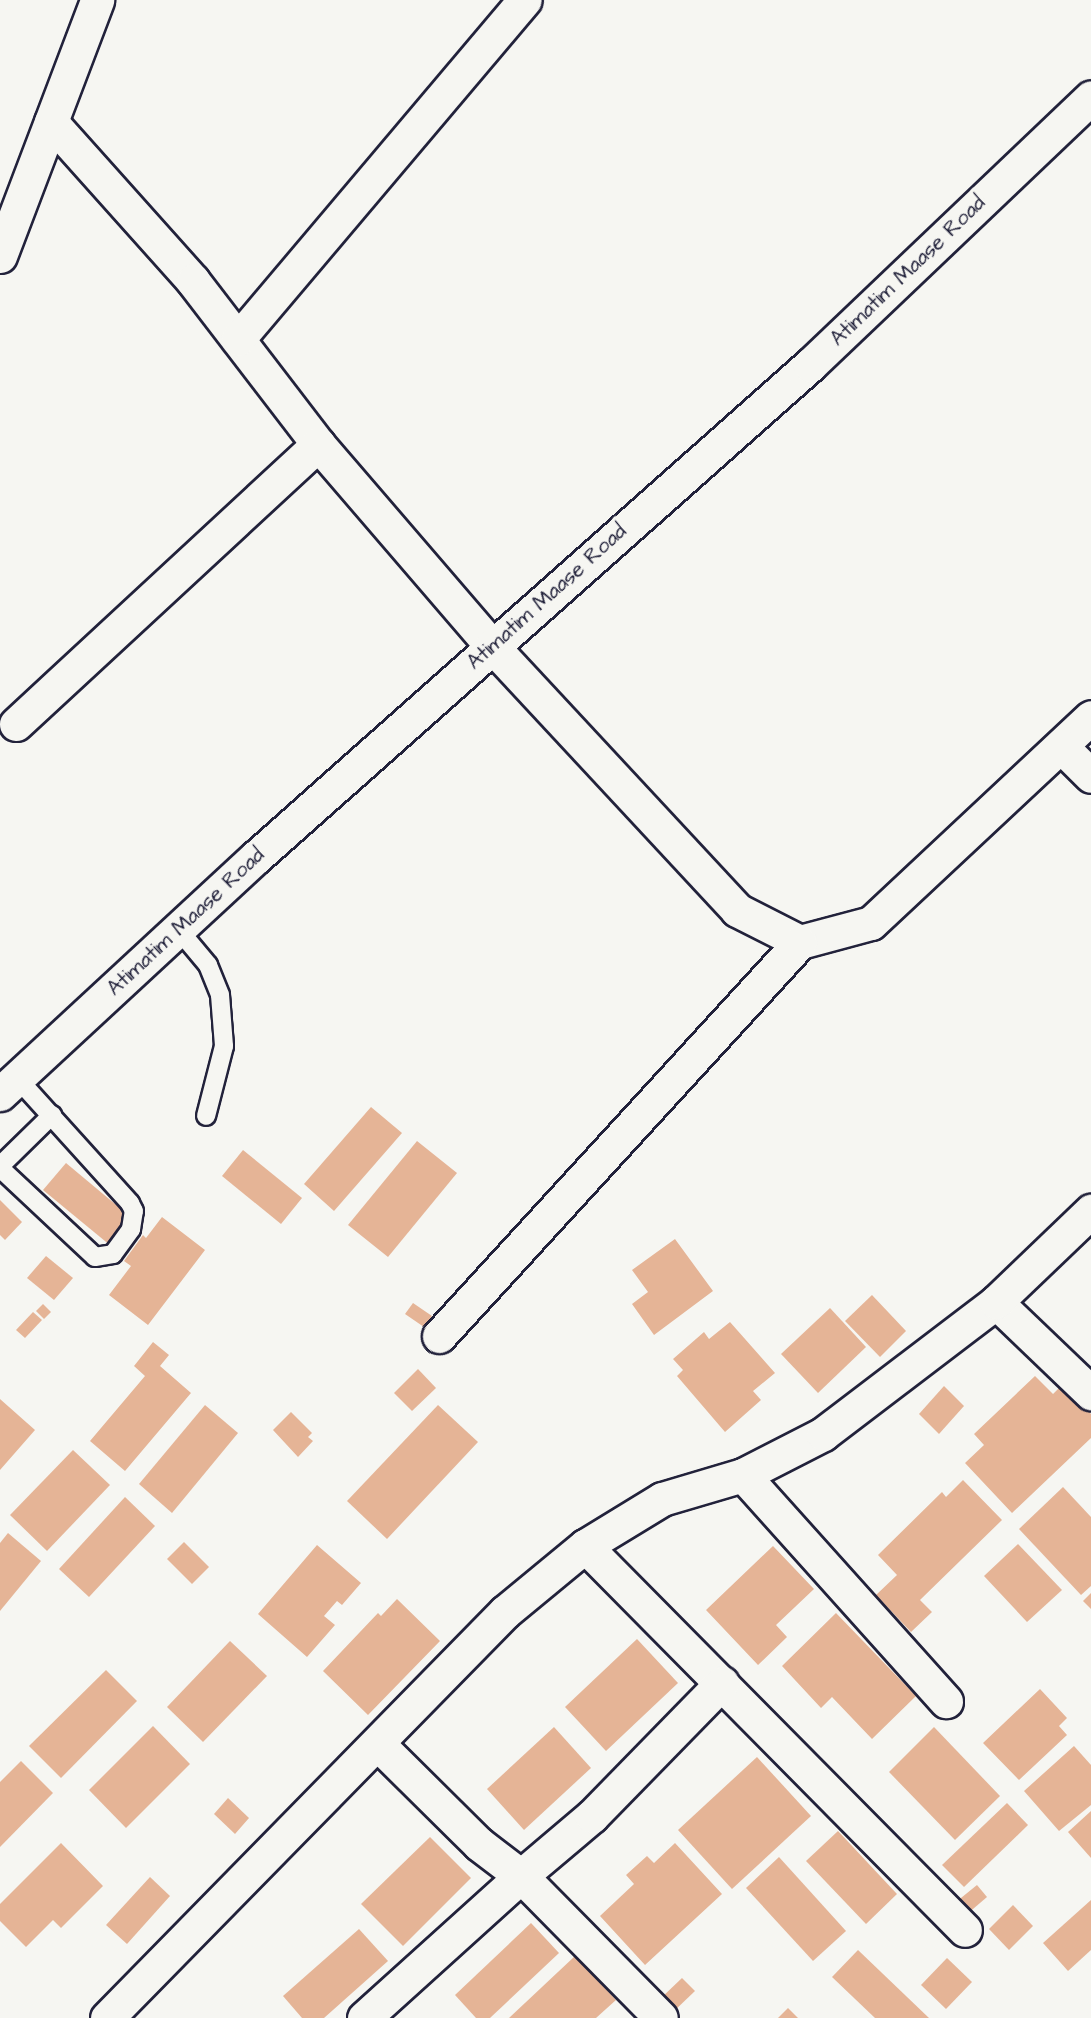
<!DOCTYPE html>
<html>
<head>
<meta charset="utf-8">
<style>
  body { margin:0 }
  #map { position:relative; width:1091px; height:2018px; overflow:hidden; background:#f6f6f2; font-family:"Architects Daughter",sans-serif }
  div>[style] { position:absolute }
  .building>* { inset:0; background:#e5b496 }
  .roads { filter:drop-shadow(2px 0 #22223b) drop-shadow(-2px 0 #22223b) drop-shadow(0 2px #22223b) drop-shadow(0 -2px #22223b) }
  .service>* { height:18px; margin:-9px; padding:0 9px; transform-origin:9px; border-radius:9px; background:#f6f6f2 }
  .minor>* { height:33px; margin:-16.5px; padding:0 16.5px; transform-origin:16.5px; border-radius:16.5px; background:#f6f6f2 }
  .secondary>* { height:33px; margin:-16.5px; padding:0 16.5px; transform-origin:16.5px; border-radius:16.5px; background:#f6f6f2 }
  span { translate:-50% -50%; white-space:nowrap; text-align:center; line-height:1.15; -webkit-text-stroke:6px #f6f6f2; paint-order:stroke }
  .street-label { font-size:21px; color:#22223b }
</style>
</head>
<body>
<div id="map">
  <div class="building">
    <div style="clip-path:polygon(371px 1107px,402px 1133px,334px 1211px,304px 1184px)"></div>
    <div style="clip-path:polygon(417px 1141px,457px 1173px,388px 1257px,348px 1225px)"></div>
    <div style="clip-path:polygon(243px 1150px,302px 1198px,281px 1224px,222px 1176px)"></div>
    <div style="clip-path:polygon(66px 1163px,133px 1219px,111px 1246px,43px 1190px)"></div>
    <div style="clip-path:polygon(0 1200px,22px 1222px,5px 1240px,0 1235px)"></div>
    <div style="clip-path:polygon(162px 1217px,205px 1250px,148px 1325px,109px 1295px,131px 1266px,124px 1261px,143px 1235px,146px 1238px)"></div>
    <div style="clip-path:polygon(675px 1239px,713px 1291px,654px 1335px,632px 1304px,648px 1292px,632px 1270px)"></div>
    <div style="clip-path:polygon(46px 1256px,73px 1278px,54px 1300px,27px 1278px)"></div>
    <div style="clip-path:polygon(872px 1295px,906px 1331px,880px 1357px,845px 1321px)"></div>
    <div style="clip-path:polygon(413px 1303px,432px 1316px,424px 1327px,405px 1314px)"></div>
    <div style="clip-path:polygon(43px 1304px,51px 1312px,44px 1319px,36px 1311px)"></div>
    <div style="clip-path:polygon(830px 1308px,866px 1347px,818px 1393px,781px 1354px)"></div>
    <div style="clip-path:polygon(33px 1312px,42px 1320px,25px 1338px,16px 1330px)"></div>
    <div style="clip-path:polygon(730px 1322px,775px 1373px,753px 1391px,761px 1400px,725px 1432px,677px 1376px,683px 1370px,673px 1359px,704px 1332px,709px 1339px)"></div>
    <div style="clip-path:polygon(153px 1342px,169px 1355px,160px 1366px,191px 1393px,125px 1471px,90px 1441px,145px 1376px,134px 1366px)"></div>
    <div style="clip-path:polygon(418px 1369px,436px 1388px,412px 1411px,394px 1393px)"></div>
    <div style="clip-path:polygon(1035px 1376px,1053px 1394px,1063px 1384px,1091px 1414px,1091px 1438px,1012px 1513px,965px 1463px,984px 1445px,974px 1434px)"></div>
    <div style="clip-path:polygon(944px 1386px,964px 1406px,939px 1434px,919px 1414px)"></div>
    <div style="clip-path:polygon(0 1399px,35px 1430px,0 1470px)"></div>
    <div style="clip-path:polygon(205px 1405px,238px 1433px,172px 1513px,139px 1484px)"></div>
    <div style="clip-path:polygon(438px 1405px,478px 1442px,387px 1539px,347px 1501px)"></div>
    <div style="clip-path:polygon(291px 1412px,312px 1433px,308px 1437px,313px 1441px,298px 1457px,273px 1430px)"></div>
    <div style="clip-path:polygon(73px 1450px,110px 1485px,47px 1551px,10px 1515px)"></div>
    <div style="clip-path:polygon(963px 1480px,1002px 1520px,920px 1600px,932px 1612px,911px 1632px,876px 1595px,897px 1575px,878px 1555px,942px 1492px,946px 1497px)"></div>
    <div style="clip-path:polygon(1063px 1487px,1091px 1517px,1091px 1586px,1081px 1595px,1019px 1529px)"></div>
    <div style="clip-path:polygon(125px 1497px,155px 1526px,89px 1597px,59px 1569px)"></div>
    <div style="clip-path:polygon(8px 1533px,41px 1561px,0 1611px,0 1543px)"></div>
    <div style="clip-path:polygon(184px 1542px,209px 1567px,192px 1584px,167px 1559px)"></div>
    <div style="clip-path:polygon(1018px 1544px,1062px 1590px,1027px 1622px,984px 1576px)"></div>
    <div style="clip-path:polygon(317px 1545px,361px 1583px,342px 1605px,337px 1601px,324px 1616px,335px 1625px,307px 1657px,258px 1614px)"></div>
    <div style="clip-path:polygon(773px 1546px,814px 1589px,776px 1625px,787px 1637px,758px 1665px,706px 1610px)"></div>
    <div style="clip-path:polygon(1091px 1593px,1091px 1609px,1083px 1601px)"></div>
    <div style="clip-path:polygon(397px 1599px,440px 1641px,368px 1715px,323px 1671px,378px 1613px,381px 1616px)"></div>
    <div style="clip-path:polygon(836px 1613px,916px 1696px,872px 1739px,832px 1697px,821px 1708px,782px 1666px)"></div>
    <div style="clip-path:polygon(637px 1639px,678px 1683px,606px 1751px,565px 1707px)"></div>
    <div style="clip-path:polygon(230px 1641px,267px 1676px,203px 1742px,167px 1707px)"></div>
    <div style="clip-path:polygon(106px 1670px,137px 1701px,61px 1778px,29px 1746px)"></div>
    <div style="clip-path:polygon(1040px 1689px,1067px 1718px,1059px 1726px,1067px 1735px,1019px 1780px,983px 1743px)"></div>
    <div style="clip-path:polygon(153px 1726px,190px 1764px,126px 1828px,89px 1790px)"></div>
    <div style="clip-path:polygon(554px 1727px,591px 1768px,524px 1830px,487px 1789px)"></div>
    <div style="clip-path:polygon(934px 1727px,1000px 1796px,955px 1840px,889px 1772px)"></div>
    <div style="clip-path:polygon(1074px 1746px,1091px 1765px,1091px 1805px,1059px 1831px,1024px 1791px)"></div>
    <div style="clip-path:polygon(757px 1757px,811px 1816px,732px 1889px,678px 1830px)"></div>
    <div style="clip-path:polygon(21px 1761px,53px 1793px,0 1847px,0 1782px)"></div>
    <div style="clip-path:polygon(228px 1798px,249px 1818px,235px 1834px,214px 1814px)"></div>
    <div style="clip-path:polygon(1007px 1803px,1028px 1825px,964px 1887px,942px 1865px)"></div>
    <div style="clip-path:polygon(1091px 1811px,1091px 1858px,1068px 1832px)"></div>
    <div style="clip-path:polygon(838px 1831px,897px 1894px,866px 1924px,806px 1861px)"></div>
    <div style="clip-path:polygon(430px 1837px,471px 1878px,403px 1946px,361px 1904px)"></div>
    <div style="clip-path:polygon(61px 1843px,103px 1886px,61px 1928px,53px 1920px,26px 1947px,0 1921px,0 1904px)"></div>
    <div style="clip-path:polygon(675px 1843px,722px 1894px,645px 1965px,600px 1916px,634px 1884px,626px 1875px,647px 1856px,654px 1863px)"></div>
    <div style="clip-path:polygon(779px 1857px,846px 1931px,813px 1961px,746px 1888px)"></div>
    <div style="clip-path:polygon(150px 1877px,170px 1896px,127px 1944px,106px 1925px)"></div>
    <div style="clip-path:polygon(977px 1885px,987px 1897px,966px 1915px,956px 1902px)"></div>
    <div style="clip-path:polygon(1091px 1900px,1091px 1950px,1068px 1971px,1043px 1943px)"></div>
    <div style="clip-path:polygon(1013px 1905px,1033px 1926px,1009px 1950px,989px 1929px)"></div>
    <div style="clip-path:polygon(531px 1923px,559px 1953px,490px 2018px,476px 2018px,455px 1995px)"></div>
    <div style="clip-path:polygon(359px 1929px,388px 1961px,324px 2018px,302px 2018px,283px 1996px)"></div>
    <div style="clip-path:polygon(858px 1950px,929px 2018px,875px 2018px,832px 1977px)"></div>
    <div style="clip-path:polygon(575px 1956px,616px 2000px,596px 2018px,509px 2018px)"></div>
    <div style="clip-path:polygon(947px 1958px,972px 1982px,946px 2009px,921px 1985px)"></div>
    <div style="clip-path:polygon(682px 1978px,695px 1991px,672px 2013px,660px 1999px)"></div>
    <div style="clip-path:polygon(788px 2008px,798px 2018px,778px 2018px)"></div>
  </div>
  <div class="roads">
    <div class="service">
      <div style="left:178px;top:929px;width:47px;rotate:50.2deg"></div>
      <div style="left:208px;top:965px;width:32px;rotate:68deg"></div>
      <div style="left:220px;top:995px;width:51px;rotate:85.5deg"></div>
      <div style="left:224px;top:1046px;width:72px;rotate:104.4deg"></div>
      <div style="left:0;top:1166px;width:73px;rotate:-44.4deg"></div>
      <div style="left:0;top:1168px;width:130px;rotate:43.1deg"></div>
      <div style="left:95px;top:1257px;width:18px;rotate:-9deg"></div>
      <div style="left:113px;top:1254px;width:31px;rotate:-54deg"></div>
      <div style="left:131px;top:1229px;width:18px;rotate:-81deg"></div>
      <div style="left:134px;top:1211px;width:9px;rotate:-117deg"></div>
      <div style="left:130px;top:1203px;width:169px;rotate:-132.1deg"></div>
    </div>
    <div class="minor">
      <div style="left:51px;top:122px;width:213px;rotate:48.2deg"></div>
      <div style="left:193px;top:281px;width:205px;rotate:52.5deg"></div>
      <div style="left:318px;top:444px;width:267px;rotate:49.3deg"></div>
      <div style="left:492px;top:646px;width:360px;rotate:47.1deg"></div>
      <div style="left:737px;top:910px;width:71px;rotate:26.9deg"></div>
      <div style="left:800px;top:942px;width:73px;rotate:-15deg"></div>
      <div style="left:871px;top:923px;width:301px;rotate:-43.1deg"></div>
      <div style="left:0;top:256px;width:274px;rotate:-69.2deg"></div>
      <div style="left:238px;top:339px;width:444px;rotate:-49.8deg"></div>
      <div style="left:16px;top:724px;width:412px;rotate:-42.8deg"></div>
      <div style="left:1061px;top:746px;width:42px;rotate:45deg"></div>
      <div style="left:996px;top:1302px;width:132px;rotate:43.8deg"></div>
      <div style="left:439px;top:1336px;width:534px;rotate:-47.5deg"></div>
      <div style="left:743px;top:1475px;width:304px;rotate:48.1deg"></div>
      <div style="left:585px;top:1546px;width:540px;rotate:45.3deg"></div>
      <div style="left:378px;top:1744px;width:142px;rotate:44.7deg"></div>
      <div style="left:479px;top:1844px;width:53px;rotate:37.3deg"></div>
      <div style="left:521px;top:1876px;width:93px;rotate:-40.2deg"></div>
      <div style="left:592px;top:1816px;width:186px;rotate:-45.7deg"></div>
      <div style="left:107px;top:2018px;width:569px;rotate:-45.57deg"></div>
      <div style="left:505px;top:1612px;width:104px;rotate:-39.5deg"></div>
      <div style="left:585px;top:1546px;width:90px;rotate:-31.4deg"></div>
      <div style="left:662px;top:1499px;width:84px;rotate:-16.5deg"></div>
      <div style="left:743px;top:1475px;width:90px;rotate:-27.1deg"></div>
      <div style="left:823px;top:1434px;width:218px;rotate:-37.3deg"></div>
      <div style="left:996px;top:1302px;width:132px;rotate:-43.8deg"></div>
      <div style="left:364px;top:2018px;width:212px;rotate:-42.1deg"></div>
      <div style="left:521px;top:1876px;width:199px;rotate:45.4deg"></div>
    </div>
    <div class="secondary">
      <div style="left:0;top:1094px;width:349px;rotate:-42.8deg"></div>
      <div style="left:256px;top:857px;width:741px;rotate:-41.61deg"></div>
      <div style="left:810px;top:365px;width:388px;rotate:-43.6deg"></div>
    </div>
  </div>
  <div class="street-label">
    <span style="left:908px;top:271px;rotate:-44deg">Atimatim Maase Road</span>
    <span style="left:547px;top:597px;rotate:-42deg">Atimatim Maase Road</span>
    <span style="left:186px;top:922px;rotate:-43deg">Atimatim Maase Road</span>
  </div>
</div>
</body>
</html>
